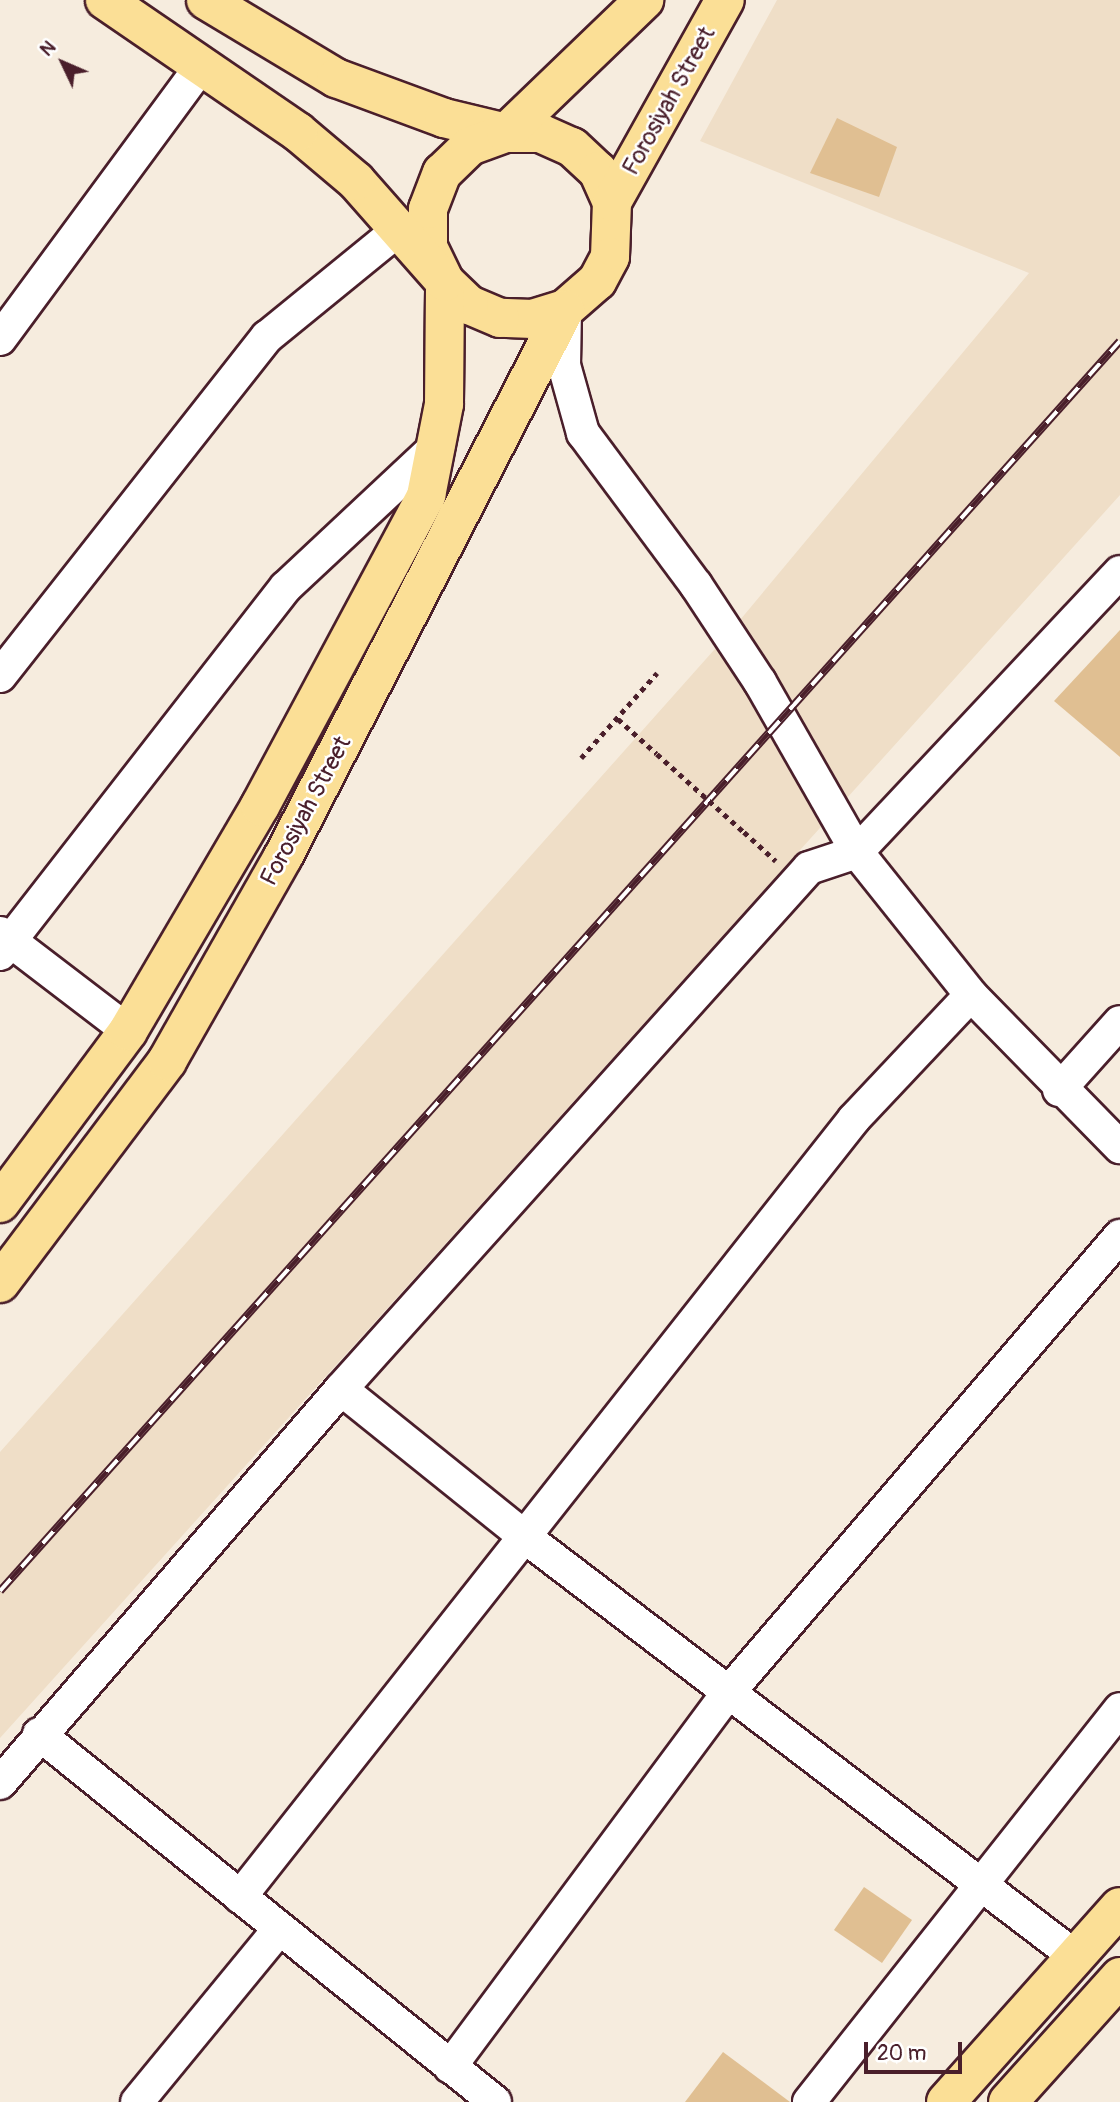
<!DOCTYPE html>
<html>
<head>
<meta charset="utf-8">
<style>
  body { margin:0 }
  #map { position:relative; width:1120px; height:2102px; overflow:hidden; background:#f6ecde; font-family:Pangolin,sans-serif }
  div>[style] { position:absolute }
  .built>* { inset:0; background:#efdec7 }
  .building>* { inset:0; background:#e0bf92 }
  .path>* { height:4.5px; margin-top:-2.25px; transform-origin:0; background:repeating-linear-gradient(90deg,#4a1f2b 0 5px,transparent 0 10px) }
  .roads { filter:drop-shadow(2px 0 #4a1f2b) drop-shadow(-2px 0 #4a1f2b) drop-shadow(0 2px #4a1f2b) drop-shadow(0 -2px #4a1f2b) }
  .minor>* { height:32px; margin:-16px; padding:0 16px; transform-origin:16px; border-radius:16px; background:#fff }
  .major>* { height:38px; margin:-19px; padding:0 19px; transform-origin:19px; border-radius:19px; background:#fbdf96 }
  .rail>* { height:8px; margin-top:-4px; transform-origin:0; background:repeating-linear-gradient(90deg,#fff 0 16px,#4a1f2b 0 32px); box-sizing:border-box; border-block:2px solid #4a1f2b }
  .path-bridge>* { height:4.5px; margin-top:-2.25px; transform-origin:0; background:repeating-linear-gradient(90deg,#4a1f2b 0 5px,transparent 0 10px) }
  span { translate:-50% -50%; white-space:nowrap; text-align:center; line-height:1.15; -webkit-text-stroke:5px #fff; paint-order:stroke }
  .street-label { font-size:24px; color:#4a1f2b }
  .north { position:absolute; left:28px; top:28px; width:70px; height:70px; -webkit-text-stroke:5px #fff; paint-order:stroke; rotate:314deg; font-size:19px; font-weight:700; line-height:28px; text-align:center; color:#4a1f2b }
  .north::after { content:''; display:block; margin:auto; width:24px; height:32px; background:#4a1f2b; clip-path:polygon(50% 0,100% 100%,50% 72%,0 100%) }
  .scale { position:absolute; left:864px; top:2042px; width:98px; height:32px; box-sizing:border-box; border:4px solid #4a1f2b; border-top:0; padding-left:9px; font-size:21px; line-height:24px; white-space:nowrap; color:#4a1f2b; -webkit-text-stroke:5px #fff; paint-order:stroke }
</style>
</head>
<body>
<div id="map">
  <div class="built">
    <div style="clip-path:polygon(777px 0,1120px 0,1120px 495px,0 1738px,0 1452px,730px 632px,1029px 273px,700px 141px)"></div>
  </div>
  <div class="building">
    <div style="clip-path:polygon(837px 118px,897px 147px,879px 197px,810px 173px)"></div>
    <div style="clip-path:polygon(1120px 630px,1120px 757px,1054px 701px)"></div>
    <div style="clip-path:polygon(864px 1887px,912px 1920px,882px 1963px,834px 1930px)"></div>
    <div style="clip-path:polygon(723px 2052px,790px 2102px,685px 2102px)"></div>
  </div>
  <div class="path">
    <div style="left:618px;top:719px;width:52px;rotate:41.9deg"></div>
    <div style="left:581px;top:758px;width:114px;rotate:-48.2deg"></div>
    <div style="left:744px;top:832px;width:43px;rotate:42.2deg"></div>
  </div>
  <div class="roads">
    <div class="minor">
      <div style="left:565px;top:309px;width:56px;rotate:91deg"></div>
      <div style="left:564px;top:365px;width:71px;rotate:74.4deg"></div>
      <div style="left:583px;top:433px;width:189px;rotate:53.4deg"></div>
      <div style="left:696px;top:585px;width:116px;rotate:56.6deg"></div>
      <div style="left:760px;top:682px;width:196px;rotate:60.3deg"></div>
      <div style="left:857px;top:852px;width:183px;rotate:51.4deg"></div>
      <div style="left:971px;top:995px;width:213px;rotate:45.6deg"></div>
      <div style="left:0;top:339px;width:340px;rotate:-53.6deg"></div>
      <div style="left:0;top:676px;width:432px;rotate:-51.8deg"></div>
      <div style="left:267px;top:337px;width:169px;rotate:-39.2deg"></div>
      <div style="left:0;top:933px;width:161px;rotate:37.4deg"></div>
      <div style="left:0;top:954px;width:465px;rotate:-52.1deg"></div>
      <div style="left:286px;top:587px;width:209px;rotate:-43.1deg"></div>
      <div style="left:1059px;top:1090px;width:91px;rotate:-48.1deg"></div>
      <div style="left:341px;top:1389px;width:236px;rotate:38.8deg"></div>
      <div style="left:525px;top:1537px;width:693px;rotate:37.32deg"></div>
      <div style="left:39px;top:1734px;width:586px;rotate:38.9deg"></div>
      <div style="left:0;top:1783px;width:521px;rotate:-49.12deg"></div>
      <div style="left:341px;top:1389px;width:700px;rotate:-48.07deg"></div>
      <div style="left:809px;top:868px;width:51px;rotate:-18.4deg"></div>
      <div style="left:857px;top:852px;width:384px;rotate:-46.8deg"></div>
      <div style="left:240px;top:1897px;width:991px;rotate:-51.72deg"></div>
      <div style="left:854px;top:1119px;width:170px;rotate:-46.7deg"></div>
      <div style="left:450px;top:2067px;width:467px;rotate:-53.4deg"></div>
      <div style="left:729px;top:1692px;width:601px;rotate:-49.39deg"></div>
      <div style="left:137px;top:2102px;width:224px;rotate:-50.6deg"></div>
      <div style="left:809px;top:2102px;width:501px;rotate:-51.64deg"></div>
    </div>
    <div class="major">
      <div style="left:206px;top:0;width:152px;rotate:31deg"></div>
      <div style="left:336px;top:78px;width:115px;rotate:20.3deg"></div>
      <div style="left:444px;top:118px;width:64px;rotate:13.6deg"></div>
      <div style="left:506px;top:133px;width:34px"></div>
      <div style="left:540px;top:133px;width:35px;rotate:24deg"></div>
      <div style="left:572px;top:147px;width:35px;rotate:43deg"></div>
      <div style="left:598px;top:171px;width:34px;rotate:66deg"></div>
      <div style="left:612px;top:202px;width:55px;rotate:92.1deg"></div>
      <div style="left:610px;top:257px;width:27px;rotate:118deg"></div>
      <div style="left:597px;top:281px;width:43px;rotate:138.8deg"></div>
      <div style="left:565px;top:309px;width:34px;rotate:163deg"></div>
      <div style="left:533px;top:319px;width:33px;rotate:-178deg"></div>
      <div style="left:500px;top:318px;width:34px;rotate:-157deg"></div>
      <div style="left:469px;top:305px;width:33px;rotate:-136deg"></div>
      <div style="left:445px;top:282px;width:39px;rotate:-116deg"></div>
      <div style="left:428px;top:247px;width:38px;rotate:-90deg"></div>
      <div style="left:428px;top:209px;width:39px;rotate:-69deg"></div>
      <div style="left:442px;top:173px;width:39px;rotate:-44deg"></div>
      <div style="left:470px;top:146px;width:38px;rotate:-20deg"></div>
      <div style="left:506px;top:133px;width:192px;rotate:-43.9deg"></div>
      <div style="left:612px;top:202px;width:231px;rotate:-60.8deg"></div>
      <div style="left:0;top:1203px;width:214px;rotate:-53.3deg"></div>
      <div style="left:128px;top:1031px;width:261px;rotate:-59.6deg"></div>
      <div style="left:260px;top:806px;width:352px;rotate:-61.8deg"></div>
      <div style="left:426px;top:496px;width:94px;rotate:-78.9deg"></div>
      <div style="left:444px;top:404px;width:122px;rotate:-89.5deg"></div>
      <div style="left:445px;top:282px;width:135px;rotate:-131.4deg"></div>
      <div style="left:356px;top:181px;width:76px;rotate:-139.8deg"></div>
      <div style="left:298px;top:132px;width:234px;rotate:-145.6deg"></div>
      <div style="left:0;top:1283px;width:278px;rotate:-53deg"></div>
      <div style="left:167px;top:1061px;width:235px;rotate:-60.4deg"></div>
      <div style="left:283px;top:857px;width:616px;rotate:-62.77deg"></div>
      <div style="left:946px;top:2102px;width:261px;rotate:-48.3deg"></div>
      <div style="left:1008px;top:2102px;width:168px;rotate:-48.1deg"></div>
    </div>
  </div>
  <div class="rail">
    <div style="left:0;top:1591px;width:1678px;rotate:-48.14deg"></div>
  </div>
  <div class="path-bridge">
    <div style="left:657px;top:754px;width:117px;rotate:41.9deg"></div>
  </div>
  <div class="street-label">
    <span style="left:669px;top:101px;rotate:-61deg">Forosiyah Street</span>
    <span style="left:306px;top:811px;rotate:-62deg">Forosiyah Street</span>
  </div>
  <div class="north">N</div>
  <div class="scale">20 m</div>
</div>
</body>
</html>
